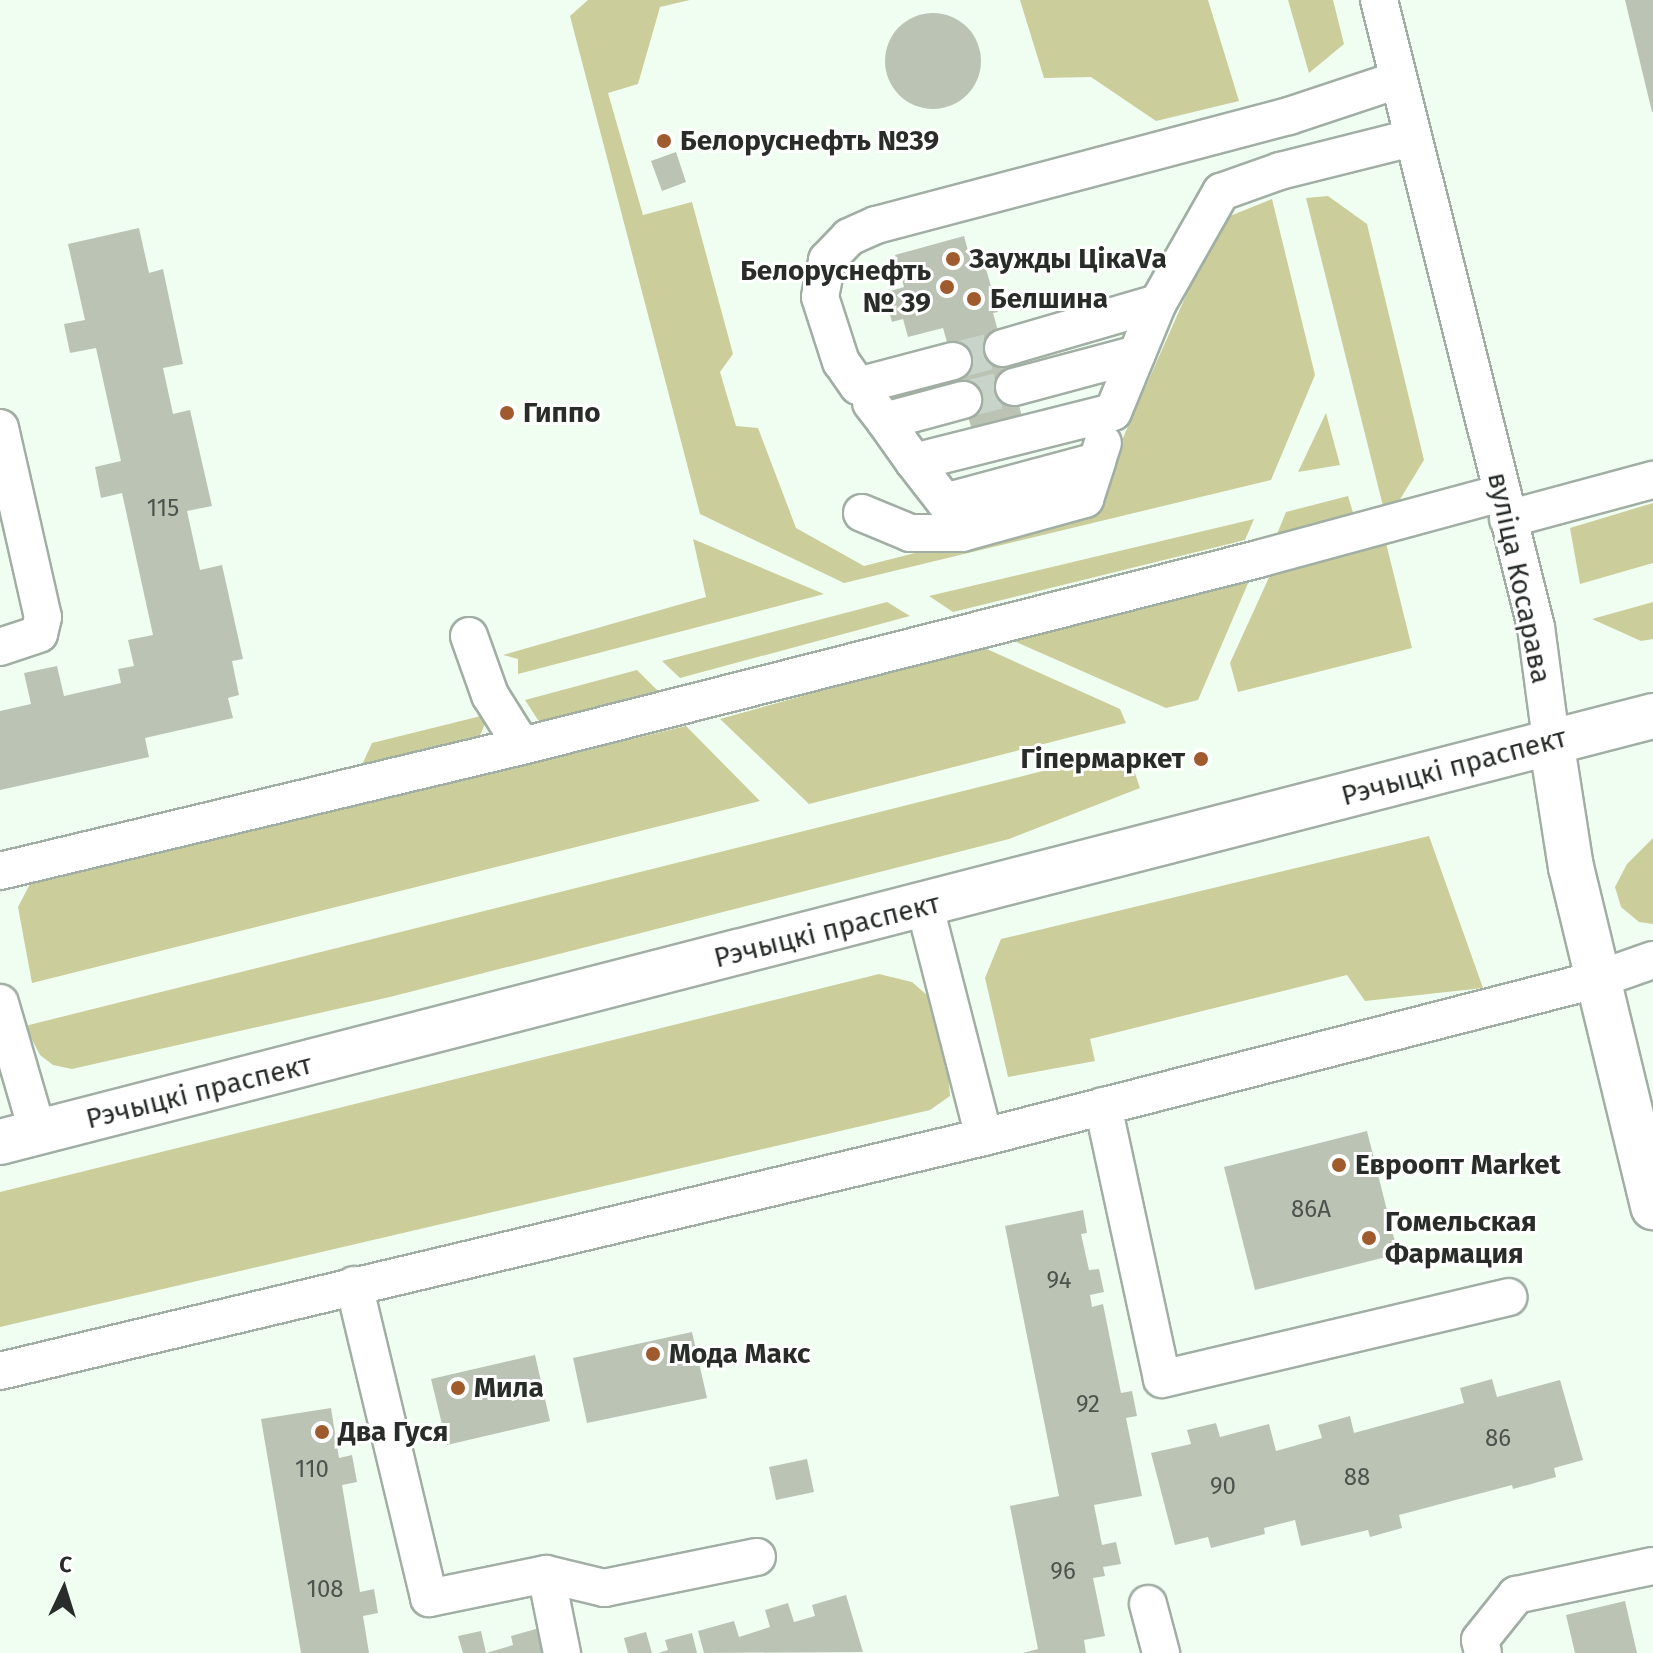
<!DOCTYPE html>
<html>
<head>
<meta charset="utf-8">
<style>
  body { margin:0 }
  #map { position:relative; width:1653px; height:1653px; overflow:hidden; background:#f0fef2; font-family:"Fira Sans",sans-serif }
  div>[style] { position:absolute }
  .green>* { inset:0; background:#cbcd9a }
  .building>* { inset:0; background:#bbc3b4 }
  .round { border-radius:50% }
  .minor-tunnel>* { height:36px; margin-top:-18px; transform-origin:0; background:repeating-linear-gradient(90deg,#c8d4ca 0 36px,transparent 0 54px) }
  .roads { filter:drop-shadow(2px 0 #a1aea3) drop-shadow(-2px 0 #a1aea3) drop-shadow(0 2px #a1aea3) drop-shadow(0 -2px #a1aea3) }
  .minor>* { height:36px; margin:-18px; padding:0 18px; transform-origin:18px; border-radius:18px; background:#fff }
  .major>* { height:44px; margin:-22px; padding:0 22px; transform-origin:22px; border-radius:22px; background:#fff }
  .dots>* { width:22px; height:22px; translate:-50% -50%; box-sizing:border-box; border:4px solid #fff; border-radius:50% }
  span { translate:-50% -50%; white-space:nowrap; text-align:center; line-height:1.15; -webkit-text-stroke:6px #fff; paint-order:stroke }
  .number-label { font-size:24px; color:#4d524c }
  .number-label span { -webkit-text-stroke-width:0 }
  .poi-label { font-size:28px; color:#282d29; font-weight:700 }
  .left { translate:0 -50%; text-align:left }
  .right { translate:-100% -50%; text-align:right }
  .street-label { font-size:28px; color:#282d29 }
  .north { position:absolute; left:24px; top:1549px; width:80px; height:80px; -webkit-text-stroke:6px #fff; paint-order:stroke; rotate:4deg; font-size:22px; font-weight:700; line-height:32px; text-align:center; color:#282d29 }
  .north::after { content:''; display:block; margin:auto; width:28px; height:36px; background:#282d29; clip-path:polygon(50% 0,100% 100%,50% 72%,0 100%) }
</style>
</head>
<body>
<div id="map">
  <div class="green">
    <div style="clip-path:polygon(588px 0,690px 0,660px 7px,638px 84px,608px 93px,643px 215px,692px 202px,733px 354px,720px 372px,736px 426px,758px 428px,796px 528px,864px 566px,1092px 508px,1214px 232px,1230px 216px,1272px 199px,1315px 375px,1271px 480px,844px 583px,700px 514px,570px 16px)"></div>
    <div style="clip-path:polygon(1020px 0,1208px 0,1239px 101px,1156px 121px,1091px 77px,1044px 78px)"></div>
    <div style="clip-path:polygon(1288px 0,1333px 0,1344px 44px,1309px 73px)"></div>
    <div style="clip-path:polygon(1328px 196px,1367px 224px,1424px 460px,1399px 501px,1383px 506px,1306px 198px)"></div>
    <div style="clip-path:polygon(1326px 413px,1340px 465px,1298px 472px)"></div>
    <div style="clip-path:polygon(1348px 496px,1354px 516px,1277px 534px,1286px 512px)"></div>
    <div style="clip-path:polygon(1653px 503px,1653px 563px,1580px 584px,1570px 528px)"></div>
    <div style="clip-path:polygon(1254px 519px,1245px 540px,953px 612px,929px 596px)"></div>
    <div style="clip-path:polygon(693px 539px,824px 594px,518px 674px,518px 659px,503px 655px,706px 597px)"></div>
    <div style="clip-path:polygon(1386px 543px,1412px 648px,1238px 692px,1230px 663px,1271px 573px)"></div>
    <div style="clip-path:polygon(1249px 581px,1198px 700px,1166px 708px,1014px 641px)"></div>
    <div style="clip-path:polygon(887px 602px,910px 616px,680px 678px,662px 661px)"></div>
    <div style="clip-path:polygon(1653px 602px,1653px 639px,1641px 641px,1592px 619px)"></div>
    <div style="clip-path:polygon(980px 646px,1120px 709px,1126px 723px,809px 804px,720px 719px)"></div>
    <div style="clip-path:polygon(637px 670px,660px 693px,547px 721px,538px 720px,525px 700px)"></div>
    <div style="clip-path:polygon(489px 714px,479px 738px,361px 767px,372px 743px)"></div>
    <div style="clip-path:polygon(686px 726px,760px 801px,32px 983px,18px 907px,30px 884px)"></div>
    <div style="clip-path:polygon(1127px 750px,1140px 788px,1009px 839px,390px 997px,72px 1069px,53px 1065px,40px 1055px,25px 1026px)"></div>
    <div style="clip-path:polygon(1429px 836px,1483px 988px,1365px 1001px,1347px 975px,1090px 1039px,1095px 1061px,1008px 1077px,985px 978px,1001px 939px)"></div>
    <div style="clip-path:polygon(1653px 838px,1653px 924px,1639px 922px,1621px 907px,1615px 887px,1627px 864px)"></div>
    <div style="clip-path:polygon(879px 974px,912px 982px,928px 996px,948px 1071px,950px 1096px,930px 1110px,0 1327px,0 1192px)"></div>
  </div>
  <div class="building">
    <div style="clip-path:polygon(1625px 0,1653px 0,1653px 112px,1652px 112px)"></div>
    <div class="round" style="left:885px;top:13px;width:96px;height:96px"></div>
    <div style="clip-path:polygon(676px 152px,686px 182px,662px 191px,651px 161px)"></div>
    <div style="clip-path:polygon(139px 228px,149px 273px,163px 269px,183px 364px,163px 368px,173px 414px,190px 410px,212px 506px,187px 511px,200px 570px,222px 565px,243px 659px,232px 661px,239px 695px,228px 698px,233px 718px,145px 738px,149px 757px,0 790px,0 711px,31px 704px,24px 673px,57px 666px,64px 696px,121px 683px,118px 669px,134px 666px,128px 640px,153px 635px,122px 493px,101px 498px,95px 467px,121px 461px,96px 348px,70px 353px,64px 324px,85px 320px,68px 244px)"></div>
    <div style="clip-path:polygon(964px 236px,973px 269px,985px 265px,998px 312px,993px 313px,1025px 427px,975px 441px,943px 328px,908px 337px,903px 319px,892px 322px,884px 293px,904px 287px,895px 255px)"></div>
    <div style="clip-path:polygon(1367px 1131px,1398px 1254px,1255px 1290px,1224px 1167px)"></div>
    <div style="clip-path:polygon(1083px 1210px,1087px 1233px,1081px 1234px,1089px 1270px,1099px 1269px,1104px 1292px,1090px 1295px,1092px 1307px,1103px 1304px,1121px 1393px,1132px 1391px,1137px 1416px,1126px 1418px,1142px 1496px,1094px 1505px,1102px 1545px,1116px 1542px,1121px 1564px,1103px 1567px,1105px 1576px,1093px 1578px,1105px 1636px,1084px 1640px,1086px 1653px,1023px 1653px,1038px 1649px,1010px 1506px,1059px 1496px,1005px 1226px)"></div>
    <div style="clip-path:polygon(692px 1332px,707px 1398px,587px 1423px,573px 1358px)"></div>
    <div style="clip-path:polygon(535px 1355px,550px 1421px,447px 1445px,431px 1379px)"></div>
    <div style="clip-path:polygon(1492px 1379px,1497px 1397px,1560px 1380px,1583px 1460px,1554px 1468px,1556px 1477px,1513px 1489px,1512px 1485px,1399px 1515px,1402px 1528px,1370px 1537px,1368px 1530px,1301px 1546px,1295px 1520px,1264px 1528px,1265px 1534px,1211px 1548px,1208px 1537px,1175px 1545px,1151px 1453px,1191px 1444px,1187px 1430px,1216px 1423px,1220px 1437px,1269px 1424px,1276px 1451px,1322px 1438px,1318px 1425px,1350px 1416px,1354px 1433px,1464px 1403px,1460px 1388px)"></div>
    <div style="clip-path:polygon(331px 1408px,339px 1458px,352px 1455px,357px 1482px,342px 1485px,360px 1592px,374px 1589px,378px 1613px,363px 1616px,369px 1653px,301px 1653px,261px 1419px)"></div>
    <div style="clip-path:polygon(807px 1459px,814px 1492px,776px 1500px,769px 1467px)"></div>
    <div style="clip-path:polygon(846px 1595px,863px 1652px,704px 1653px,698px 1631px,734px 1621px,739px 1637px,770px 1627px,765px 1610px,788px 1603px,794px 1622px,815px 1616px,812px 1605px)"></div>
    <div style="clip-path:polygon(1625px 1601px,1637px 1653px,1575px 1653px,1566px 1615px)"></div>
    <div style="clip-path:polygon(543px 1627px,549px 1653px,486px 1653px,513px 1645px,511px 1636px)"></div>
    <div style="clip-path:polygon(481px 1631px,486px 1653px,463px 1653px,458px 1636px)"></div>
    <div style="clip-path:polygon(646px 1632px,652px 1653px,628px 1653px,624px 1638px)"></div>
    <div style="clip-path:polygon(692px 1633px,697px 1653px,658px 1653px,668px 1650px,665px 1640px)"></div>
  </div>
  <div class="minor-tunnel">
    <div style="left:953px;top:361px;width:52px;rotate:-14.6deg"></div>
    <div style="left:963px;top:400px;width:53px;rotate:-14.3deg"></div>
  </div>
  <div class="roads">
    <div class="minor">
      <div style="left:1379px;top:0;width:646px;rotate:75.94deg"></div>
      <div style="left:1536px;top:627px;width:114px;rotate:82.4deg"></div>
      <div style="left:1003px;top:348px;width:161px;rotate:-16.2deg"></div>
      <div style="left:1158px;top:303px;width:128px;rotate:-60.4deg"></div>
      <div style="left:1221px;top:192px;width:63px;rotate:-19.6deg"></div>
      <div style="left:1280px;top:171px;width:135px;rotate:-14.1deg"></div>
      <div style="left:953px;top:361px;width:98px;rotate:165.3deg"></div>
      <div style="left:858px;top:386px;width:29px;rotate:-125deg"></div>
      <div style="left:841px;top:362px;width:68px;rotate:-107.9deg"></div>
      <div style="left:820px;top:297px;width:38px;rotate:-79deg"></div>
      <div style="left:827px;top:260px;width:32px;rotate:-46deg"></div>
      <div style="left:849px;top:237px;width:30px;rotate:-24deg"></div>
      <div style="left:876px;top:225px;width:427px;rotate:-14.8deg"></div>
      <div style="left:1289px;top:116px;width:114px;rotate:-18.4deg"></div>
      <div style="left:1014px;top:387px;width:127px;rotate:-15deg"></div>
      <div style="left:871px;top:403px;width:23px;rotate:52deg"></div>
      <div style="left:885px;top:421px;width:81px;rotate:-15.1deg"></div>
      <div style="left:885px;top:421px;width:50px;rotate:54.7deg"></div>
      <div style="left:914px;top:462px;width:205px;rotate:-14.1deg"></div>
      <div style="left:1113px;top:412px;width:118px;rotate:-67.6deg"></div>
      <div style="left:0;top:428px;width:194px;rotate:77.2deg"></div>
      <div style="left:43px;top:617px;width:17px;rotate:103deg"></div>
      <div style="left:39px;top:634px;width:41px;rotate:161.6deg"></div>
      <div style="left:914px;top:462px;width:51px;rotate:52.2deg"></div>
      <div style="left:945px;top:502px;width:157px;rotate:-15.1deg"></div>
      <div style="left:1097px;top:461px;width:19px;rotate:-72deg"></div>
      <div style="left:862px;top:513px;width:52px;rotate:22.6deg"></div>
      <div style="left:910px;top:533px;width:52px"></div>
      <div style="left:962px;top:533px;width:128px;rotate:-15.5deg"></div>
      <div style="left:1085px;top:499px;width:40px;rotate:-72deg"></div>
      <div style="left:1508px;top:519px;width:150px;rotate:-15.1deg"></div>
      <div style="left:469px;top:636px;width:63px;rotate:70.4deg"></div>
      <div style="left:490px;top:695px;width:60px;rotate:57.9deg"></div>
      <div style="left:0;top:871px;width:537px;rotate:-13.47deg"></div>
      <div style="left:522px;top:746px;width:764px;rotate:-14.25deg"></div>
      <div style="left:1262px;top:558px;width:249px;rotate:-15.2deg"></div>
      <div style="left:0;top:1003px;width:135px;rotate:73.7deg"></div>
      <div style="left:1103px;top:1106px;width:279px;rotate:77.8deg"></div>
      <div style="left:1162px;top:1379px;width:356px;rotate:-13.3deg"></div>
      <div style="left:984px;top:1137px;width:635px;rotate:-14.41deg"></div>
      <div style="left:1599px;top:979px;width:57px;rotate:-19.4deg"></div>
      <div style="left:354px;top:1285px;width:322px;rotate:76.5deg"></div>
      <div style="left:429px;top:1598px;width:119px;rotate:-11.6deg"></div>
      <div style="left:546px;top:1574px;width:60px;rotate:13.6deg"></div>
      <div style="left:604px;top:1588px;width:156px;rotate:-11.5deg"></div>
      <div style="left:0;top:1371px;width:1011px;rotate:-13.38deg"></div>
      <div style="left:984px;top:1137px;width:237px;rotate:-104.4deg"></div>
      <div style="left:546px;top:1574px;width:81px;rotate:78.6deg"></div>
      <div style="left:1148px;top:1604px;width:51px;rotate:75.1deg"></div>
      <div style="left:1483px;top:1653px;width:13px;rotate:-103deg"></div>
      <div style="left:1480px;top:1640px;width:58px;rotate:-51.3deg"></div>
      <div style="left:1516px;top:1595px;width:140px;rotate:-12deg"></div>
    </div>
    <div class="major">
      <div style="left:1551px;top:740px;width:129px;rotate:81.1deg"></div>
      <div style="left:1571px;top:867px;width:350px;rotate:76.4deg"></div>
      <div style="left:0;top:1142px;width:1707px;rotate:-14.45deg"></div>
    </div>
  </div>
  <div class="dots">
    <div style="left:664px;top:141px;background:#9f5a2e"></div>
    <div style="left:953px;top:259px;background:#9f5a2e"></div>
    <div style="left:947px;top:287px;background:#9f5a2e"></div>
    <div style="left:974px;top:299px;background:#9f5a2e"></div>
    <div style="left:507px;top:413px;background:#9f5a2e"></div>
    <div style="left:1201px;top:759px;background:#9f5a2e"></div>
    <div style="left:1339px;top:1165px;background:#9f5a2e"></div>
    <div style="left:1369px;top:1238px;background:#9f5a2e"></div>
    <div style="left:653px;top:1354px;background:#9f5a2e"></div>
    <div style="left:458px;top:1388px;background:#9f5a2e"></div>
    <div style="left:322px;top:1432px;background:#9f5a2e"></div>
  </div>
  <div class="number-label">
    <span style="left:163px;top:509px">115</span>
    <span style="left:1311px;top:1210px">86А</span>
    <span style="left:1059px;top:1281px">94</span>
    <span style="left:1088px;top:1405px">92</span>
    <span style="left:1498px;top:1439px">86</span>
    <span style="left:312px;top:1470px">110</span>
    <span style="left:1357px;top:1478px">88</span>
    <span style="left:1223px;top:1487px">90</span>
    <span style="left:1063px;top:1572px">96</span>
    <span style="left:325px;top:1590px">108</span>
  </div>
  <div class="poi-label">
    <span class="left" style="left:680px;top:141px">Белоруснефть №39</span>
    <span class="left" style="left:969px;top:259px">Заужды ЦікаVа</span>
    <span class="right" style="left:931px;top:287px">Белоруснефть<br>№ 39</span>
    <span class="left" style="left:990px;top:299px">Белшина</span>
    <span class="left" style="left:523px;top:413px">Гиппо</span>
    <span class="right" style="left:1185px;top:759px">Гіпермаркет</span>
    <span class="left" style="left:1355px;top:1165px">Евроопт Market</span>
    <span class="left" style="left:1385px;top:1238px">Гомельская<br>Фармация</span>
    <span class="left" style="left:669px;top:1354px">Мода Макс</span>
    <span class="left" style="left:474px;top:1388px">Мила</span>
    <span class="left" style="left:338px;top:1432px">Два Гуся</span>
  </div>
  <div class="street-label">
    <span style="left:1519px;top:578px;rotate:78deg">вуліца Косарава</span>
    <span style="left:1454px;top:767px;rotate:-15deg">Рэчыцкі праспект</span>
    <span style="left:827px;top:931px;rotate:-14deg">Рэчыцкі праспект</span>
    <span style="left:199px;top:1092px;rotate:-14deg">Рэчыцкі праспект</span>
  </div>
  <div class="north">С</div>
</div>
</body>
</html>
